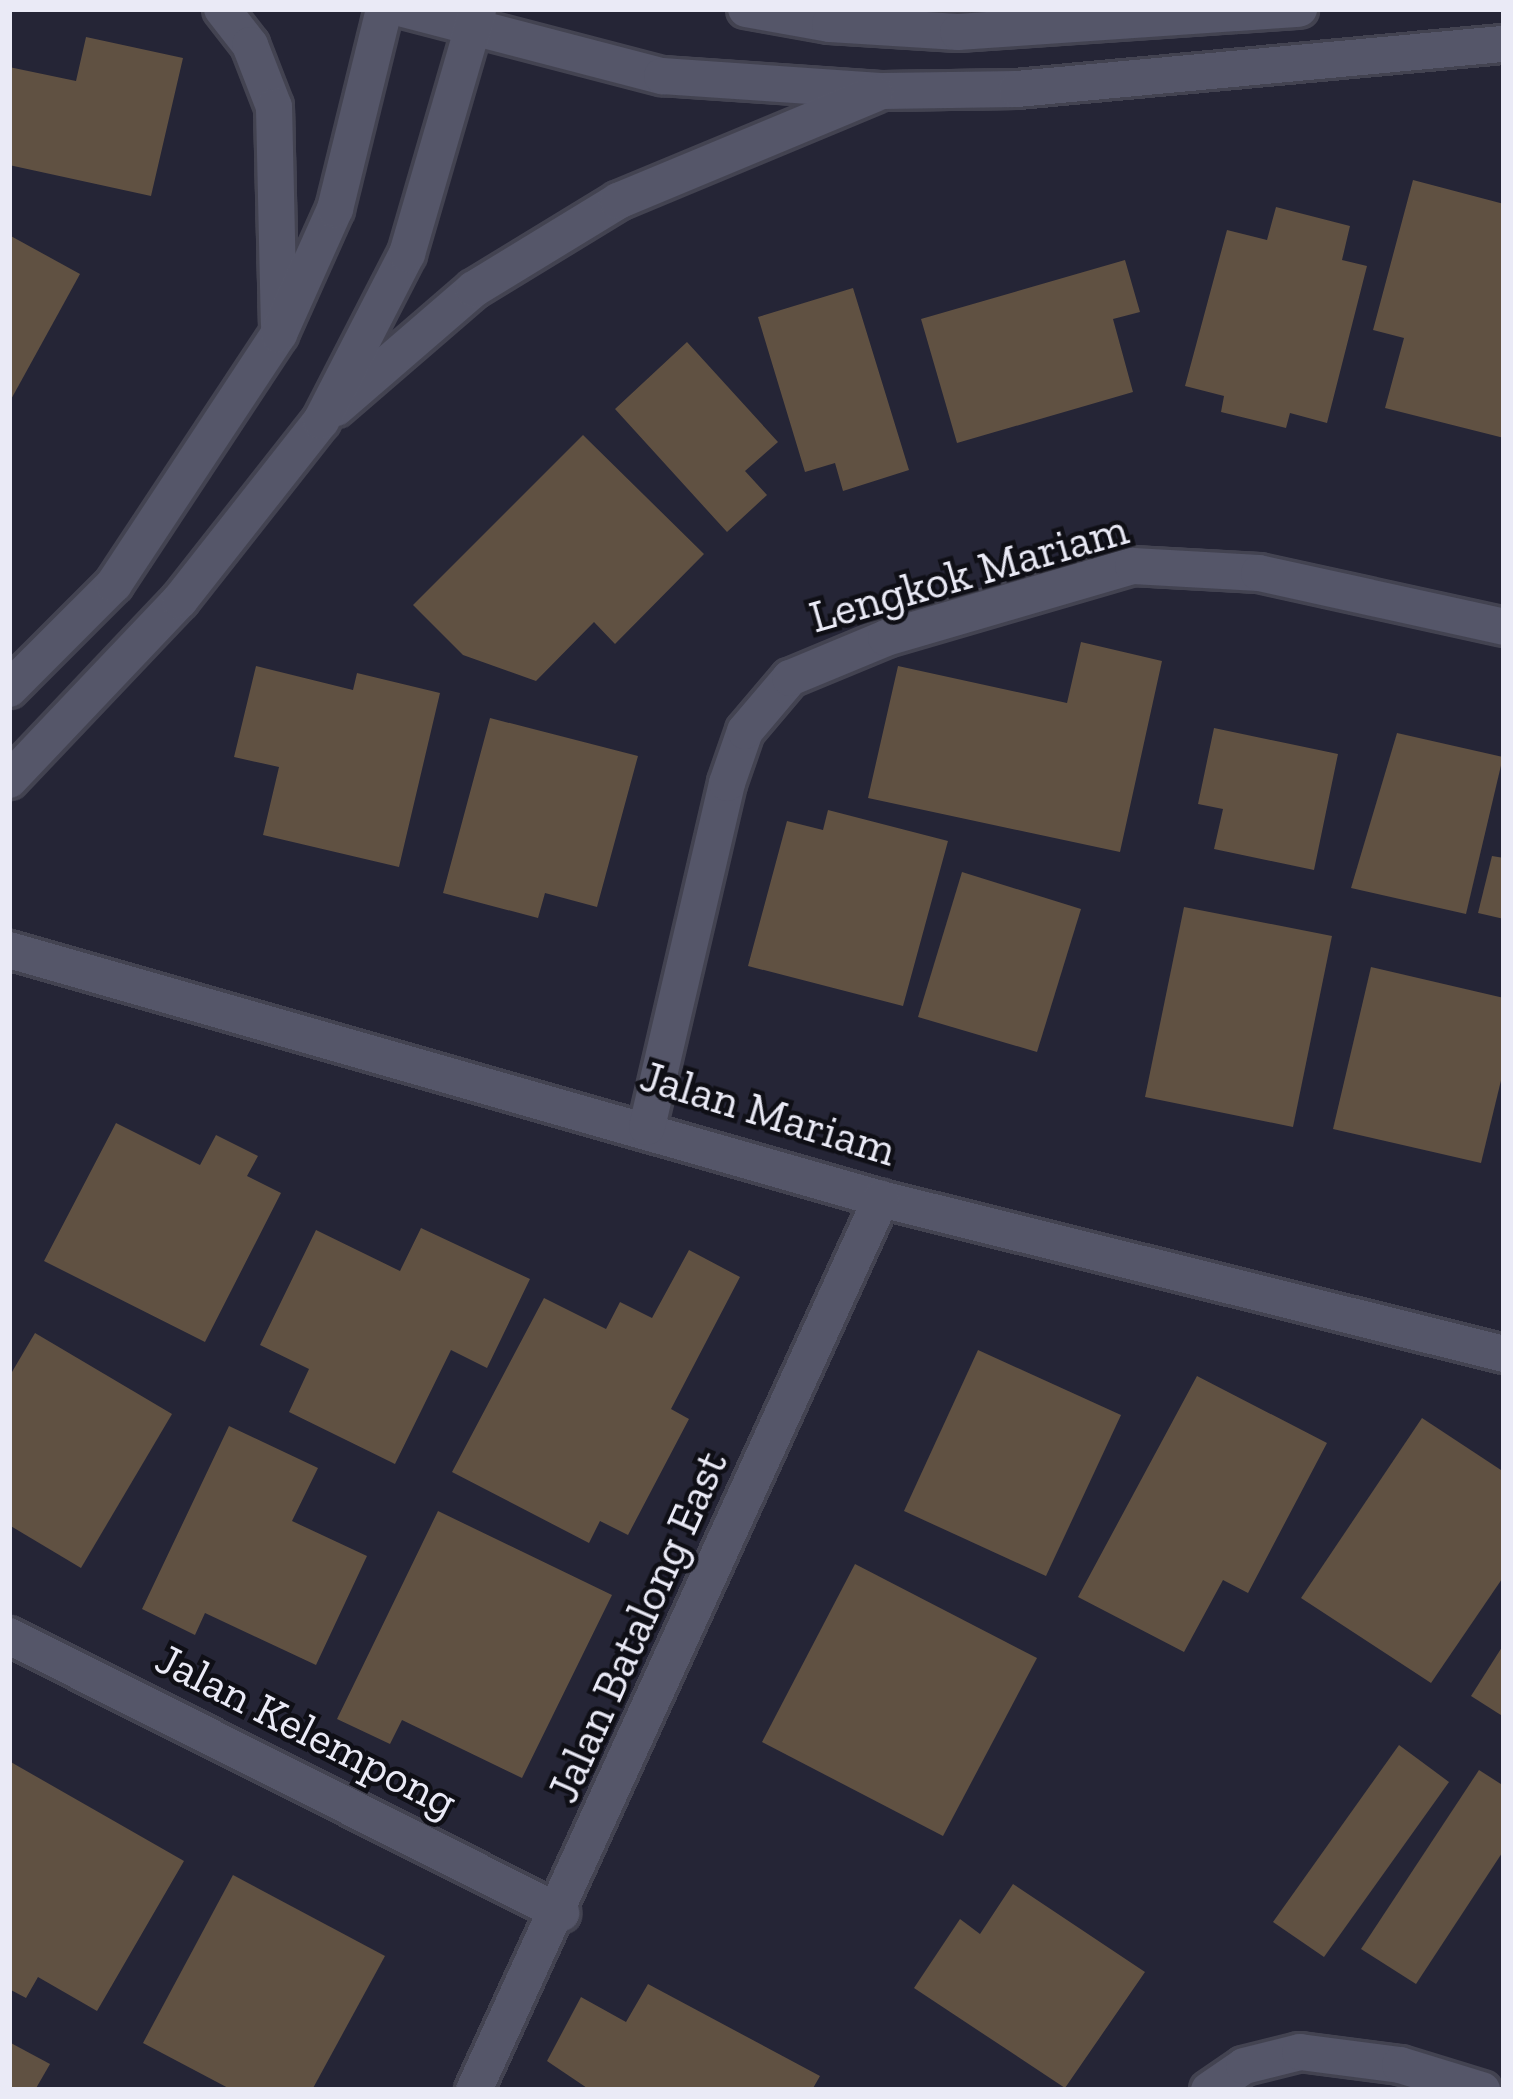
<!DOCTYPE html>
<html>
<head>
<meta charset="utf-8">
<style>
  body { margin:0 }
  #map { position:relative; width:1513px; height:2099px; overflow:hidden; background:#252536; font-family:"Zilla Slab",serif }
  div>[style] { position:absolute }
  .building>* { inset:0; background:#605142 }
  .roads { filter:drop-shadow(3px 0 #434351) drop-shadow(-3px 0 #434351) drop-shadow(0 3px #434351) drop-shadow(0 -3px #434351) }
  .minor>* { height:36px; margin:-18px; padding:0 18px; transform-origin:18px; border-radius:18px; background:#555669 }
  span { translate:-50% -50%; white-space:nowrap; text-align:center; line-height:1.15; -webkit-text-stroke:9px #0f0f16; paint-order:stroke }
  .street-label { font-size:45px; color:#eaeaf6 }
  .frame { position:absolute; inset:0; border:12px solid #eaeaf6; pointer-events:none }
</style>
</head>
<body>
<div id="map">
  <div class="building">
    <div style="clip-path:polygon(86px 37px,183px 58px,151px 196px,9px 165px,9px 67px,76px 81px)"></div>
    <div style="clip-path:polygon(1413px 180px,1504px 204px,1504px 438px,1385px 408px,1404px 338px,1373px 330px)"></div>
    <div style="clip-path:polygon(1276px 207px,1350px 226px,1342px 260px,1367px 266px,1327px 423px,1290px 413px,1286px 428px,1221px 412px,1224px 396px,1185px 386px,1227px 230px,1267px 240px)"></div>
    <div style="clip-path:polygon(9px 235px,80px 274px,9px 403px)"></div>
    <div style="clip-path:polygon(1125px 260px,1140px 312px,1113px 319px,1133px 392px,957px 443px,921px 319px)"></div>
    <div style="clip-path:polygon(853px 288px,909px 470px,843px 491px,835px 463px,805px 472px,758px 317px)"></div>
    <div style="clip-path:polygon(687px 342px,778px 442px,745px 471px,767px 495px,727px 532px,615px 409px)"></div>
    <div style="clip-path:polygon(583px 435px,704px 554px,615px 644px,594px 622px,536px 681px,463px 655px,413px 605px)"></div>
    <div style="clip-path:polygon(1081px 642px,1162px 661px,1120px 852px,868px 798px,898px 666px,1067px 703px)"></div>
    <div style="clip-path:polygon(256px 666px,353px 690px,357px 673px,440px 693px,399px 867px,263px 835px,279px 767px,234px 757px)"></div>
    <div style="clip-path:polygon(490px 718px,638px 756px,597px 907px,545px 893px,538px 918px,443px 893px)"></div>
    <div style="clip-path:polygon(1214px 728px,1338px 754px,1314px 870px,1214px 849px,1223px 809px,1198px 804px)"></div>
    <div style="clip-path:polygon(1397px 733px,1503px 757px,1466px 914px,1351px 888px)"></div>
    <div style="clip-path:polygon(828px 810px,948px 841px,903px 1006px,748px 966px,787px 821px,823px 830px)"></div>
    <div style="clip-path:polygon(1492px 856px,1504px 858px,1504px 919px,1478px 913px)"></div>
    <div style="clip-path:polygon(962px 872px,1081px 909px,1037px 1052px,918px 1017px)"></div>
    <div style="clip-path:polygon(1184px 907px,1332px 936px,1293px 1127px,1145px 1097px)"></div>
    <div style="clip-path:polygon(1371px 967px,1504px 998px,1504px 1068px,1481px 1163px,1333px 1129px)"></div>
    <div style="clip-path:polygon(116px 1123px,200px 1165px,216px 1135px,258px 1156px,247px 1176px,281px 1193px,205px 1342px,44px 1261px)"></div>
    <div style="clip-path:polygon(421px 1228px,530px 1279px,487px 1368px,451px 1350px,395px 1464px,289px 1412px,309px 1369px,260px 1345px,316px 1230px,400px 1271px)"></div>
    <div style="clip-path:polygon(689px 1250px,740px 1277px,671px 1409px,689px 1419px,628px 1535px,600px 1521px,589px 1543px,452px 1472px,544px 1298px,606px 1329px,620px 1302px,652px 1318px)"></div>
    <div style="clip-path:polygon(35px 1333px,172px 1414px,81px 1568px,9px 1525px,9px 1377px)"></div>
    <div style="clip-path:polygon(978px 1350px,1121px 1415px,1046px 1576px,904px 1511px)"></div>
    <div style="clip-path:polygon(1197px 1376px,1327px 1443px,1248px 1593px,1223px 1580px,1184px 1652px,1078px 1597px)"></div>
    <div style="clip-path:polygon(1422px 1418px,1504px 1472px,1504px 1576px,1431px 1683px,1301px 1598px)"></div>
    <div style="clip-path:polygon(229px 1426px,318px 1468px,292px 1521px,367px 1556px,316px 1665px,205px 1613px,195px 1635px,142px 1609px)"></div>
    <div style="clip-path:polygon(438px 1511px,612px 1595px,522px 1778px,402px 1720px,390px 1744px,337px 1719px)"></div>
    <div style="clip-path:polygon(855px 1564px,1037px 1658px,943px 1836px,762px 1742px)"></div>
    <div style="clip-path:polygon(1504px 1644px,1504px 1717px,1471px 1696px)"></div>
    <div style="clip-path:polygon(1399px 1745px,1449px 1782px,1324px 1957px,1273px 1922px)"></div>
    <div style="clip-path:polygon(9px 1761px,184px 1861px,97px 2011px,38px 1977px,26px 1998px,9px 1989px)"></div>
    <div style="clip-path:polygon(1479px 1770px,1504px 1786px,1504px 1850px,1416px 1984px,1361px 1949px)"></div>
    <div style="clip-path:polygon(233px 1875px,385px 1956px,312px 2090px,232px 2090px,143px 2043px)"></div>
    <div style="clip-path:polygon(1013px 1884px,1145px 1972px,1065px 2088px,914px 1988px,960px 1919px,980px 1934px)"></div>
    <div style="clip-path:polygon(648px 1984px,820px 2076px,812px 2090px,590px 2090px,547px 2061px,581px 1997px,626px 2022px)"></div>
    <div style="clip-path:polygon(9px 2042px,50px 2064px,35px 2090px,9px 2090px)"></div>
  </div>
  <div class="roads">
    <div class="minor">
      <div style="left:222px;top:9px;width:46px;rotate:52.1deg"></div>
      <div style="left:250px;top:45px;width:66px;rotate:68.8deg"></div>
      <div style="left:274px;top:107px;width:218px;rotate:88.7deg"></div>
      <div style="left:404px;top:9px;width:267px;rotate:14.6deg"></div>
      <div style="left:662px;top:76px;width:222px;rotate:3.9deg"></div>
      <div style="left:883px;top:91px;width:134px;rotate:-0.9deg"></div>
      <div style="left:1017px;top:89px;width:489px;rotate:-5.3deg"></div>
      <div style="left:746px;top:9px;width:85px;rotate:10.1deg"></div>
      <div style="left:830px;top:24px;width:128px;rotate:3.6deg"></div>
      <div style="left:958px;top:32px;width:342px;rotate:-3.9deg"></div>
      <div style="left:336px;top:408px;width:182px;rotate:-40.8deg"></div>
      <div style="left:474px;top:289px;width:169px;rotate:-31.4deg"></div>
      <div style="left:618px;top:201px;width:278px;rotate:-22.6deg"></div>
      <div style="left:9px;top:689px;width:148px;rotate:-45deg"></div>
      <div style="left:114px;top:584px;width:300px;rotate:-56.6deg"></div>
      <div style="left:279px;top:334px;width:137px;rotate:-65.9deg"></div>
      <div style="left:335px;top:209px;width:206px;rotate:-76.2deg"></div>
      <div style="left:9px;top:780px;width:248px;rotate:-46.5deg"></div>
      <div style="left:180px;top:600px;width:228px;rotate:-51.8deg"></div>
      <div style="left:321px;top:421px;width:188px;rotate:-62.8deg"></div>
      <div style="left:407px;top:254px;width:255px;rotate:-73.8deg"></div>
      <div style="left:9px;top:950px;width:907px;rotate:15.94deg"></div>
      <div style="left:881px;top:1199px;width:642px;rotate:13.97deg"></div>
      <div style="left:647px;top:1127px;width:353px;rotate:-76.9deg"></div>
      <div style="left:727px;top:783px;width:55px;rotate:-70.9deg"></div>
      <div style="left:745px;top:731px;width:70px;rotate:-49.7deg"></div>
      <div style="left:790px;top:678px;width:104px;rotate:-22.6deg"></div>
      <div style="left:886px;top:638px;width:257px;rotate:-16.3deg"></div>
      <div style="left:1133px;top:566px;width:126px;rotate:3.2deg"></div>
      <div style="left:1259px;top:573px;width:251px;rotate:12.4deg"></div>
      <div style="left:9px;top:1636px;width:618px;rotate:26.65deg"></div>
      <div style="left:474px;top:2090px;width:980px;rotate:-65.45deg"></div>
      <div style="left:1209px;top:2090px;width:42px;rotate:-34.4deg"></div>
      <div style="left:1244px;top:2066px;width:58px;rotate:-14deg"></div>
      <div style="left:1300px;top:2052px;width:101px;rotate:7.4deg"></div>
      <div style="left:1400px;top:2065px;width:86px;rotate:17deg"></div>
    </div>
  </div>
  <div class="street-label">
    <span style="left:969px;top:574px;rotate:-16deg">Lengkok Mariam</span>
    <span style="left:768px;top:1114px;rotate:17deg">Jalan Mariam</span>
    <span style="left:638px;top:1627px;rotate:-66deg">Jalan Batalong East</span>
    <span style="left:306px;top:1731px;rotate:27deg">Jalan Kelempong</span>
  </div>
  <div class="frame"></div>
</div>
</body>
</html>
